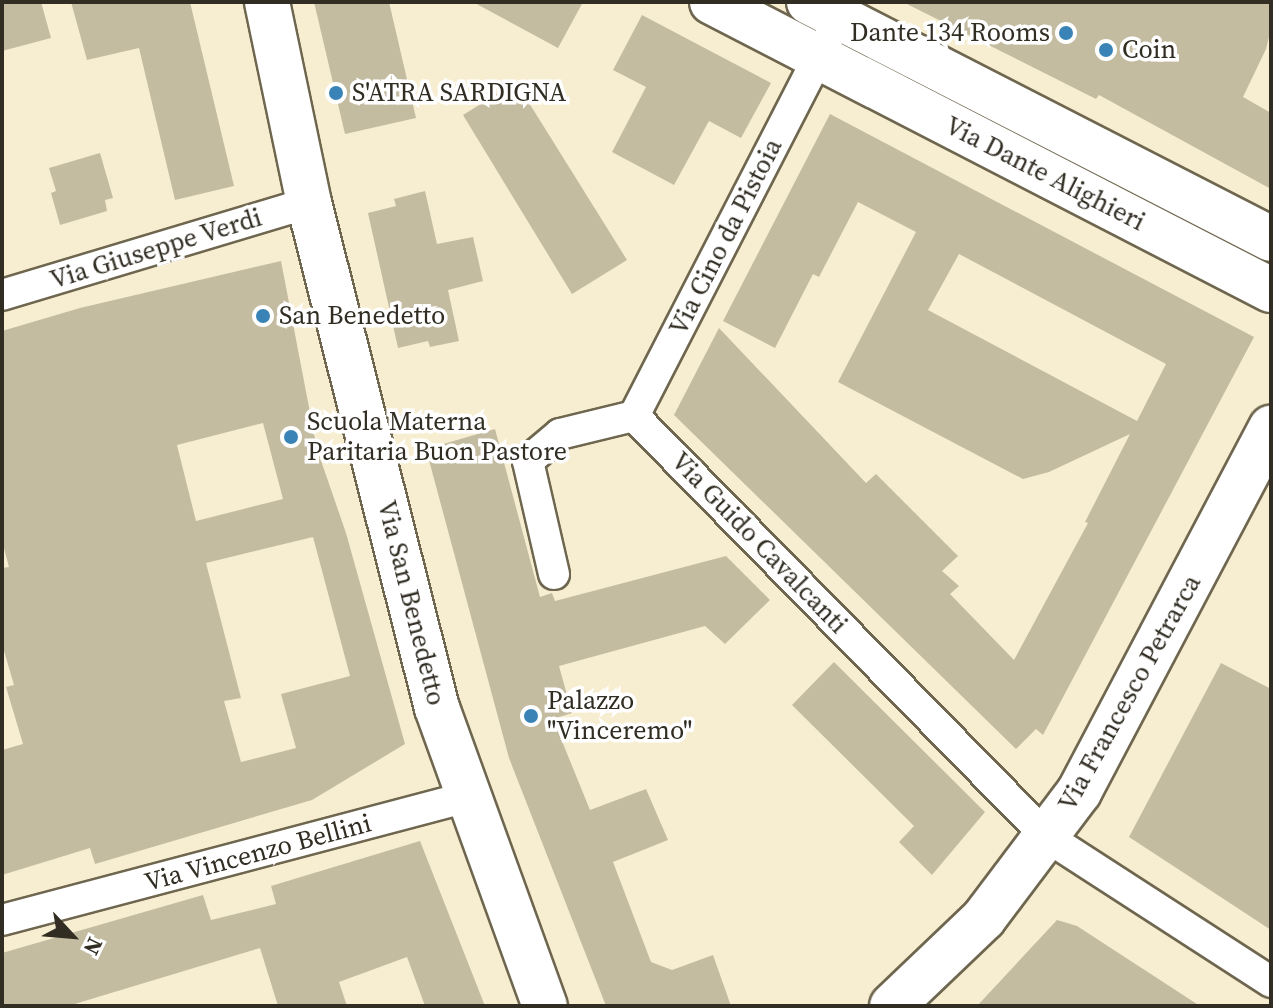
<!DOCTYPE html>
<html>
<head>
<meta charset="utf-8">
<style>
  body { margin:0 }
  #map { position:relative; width:1273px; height:1008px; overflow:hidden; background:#f7eed2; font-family:"Source Serif 4",serif }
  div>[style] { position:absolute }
  .building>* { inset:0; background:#c4bca1 }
  .roads { filter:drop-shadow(2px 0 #6e664e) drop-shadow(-2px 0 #6e664e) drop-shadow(0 2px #6e664e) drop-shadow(0 -2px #6e664e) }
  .street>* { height:30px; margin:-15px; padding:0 15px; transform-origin:15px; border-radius:15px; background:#fff }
  .secondary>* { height:44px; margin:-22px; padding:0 22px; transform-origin:22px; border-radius:22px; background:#fff }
  .dots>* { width:22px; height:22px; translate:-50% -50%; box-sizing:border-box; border:4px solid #fff; border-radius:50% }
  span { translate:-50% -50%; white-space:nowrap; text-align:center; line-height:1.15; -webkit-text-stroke:7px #fff; paint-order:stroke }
  .poi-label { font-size:26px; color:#312d23 }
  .right { translate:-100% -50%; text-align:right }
  .left { translate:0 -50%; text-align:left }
  .street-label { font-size:26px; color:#312d23 }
  .frame { position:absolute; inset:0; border:4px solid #312d23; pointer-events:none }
  .north { position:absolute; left:32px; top:896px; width:80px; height:80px; -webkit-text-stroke:6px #fff; paint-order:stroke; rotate:116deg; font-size:22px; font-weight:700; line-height:32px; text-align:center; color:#312d23 }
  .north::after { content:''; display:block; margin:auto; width:28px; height:36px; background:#312d23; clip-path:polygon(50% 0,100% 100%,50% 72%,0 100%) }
</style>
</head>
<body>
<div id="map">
  <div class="building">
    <div style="clip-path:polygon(2px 2px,41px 2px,51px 38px,2px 51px)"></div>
    <div style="clip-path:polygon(71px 2px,190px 2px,234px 186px,175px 200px,139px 48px,87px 60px)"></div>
    <div style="clip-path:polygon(314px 2px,389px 2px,416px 118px,345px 134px)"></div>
    <div style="clip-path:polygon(473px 2px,583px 2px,558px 48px)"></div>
    <div style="clip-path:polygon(903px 2px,1271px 2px,1271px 29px,1266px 49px,1243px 97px,1271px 113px,1271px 189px,1099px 95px,1096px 99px)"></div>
    <div style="clip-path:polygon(642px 15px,771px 83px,741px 138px,709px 121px,674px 185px,612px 152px,646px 87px,613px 70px)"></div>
    <div style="clip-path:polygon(516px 82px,627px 260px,572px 294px,463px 115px)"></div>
    <div style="clip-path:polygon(evenodd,830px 114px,1254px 337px,1043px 735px,1036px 729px,1016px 749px,674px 415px,719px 328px,866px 483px,876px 474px,958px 556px,942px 571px,959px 586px,950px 594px,1014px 660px,1088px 523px,1085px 522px,1130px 434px,1049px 472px,1023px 479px,838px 382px,916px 232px,858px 202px,819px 277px,813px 274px,775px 348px,723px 321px,830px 114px,959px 254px,1166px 364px,1137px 421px,928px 310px,959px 254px)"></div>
    <div style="clip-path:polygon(100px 153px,113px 198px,105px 200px,107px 211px,60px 225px,51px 193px,56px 191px,49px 168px)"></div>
    <div style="clip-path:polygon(425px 191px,437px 244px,473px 237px,483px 281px,448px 290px,459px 341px,430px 347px,428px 341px,398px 348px,368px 213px,396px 206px,394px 199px)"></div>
    <div style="clip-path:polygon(evenodd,281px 261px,317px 449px,346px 533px,405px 744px,312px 800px,95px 864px,90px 848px,2px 875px,2px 750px,23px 744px,6px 687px,14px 685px,2px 644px,2px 568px,9px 567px,2px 541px,2px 331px,80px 308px,281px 261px,263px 423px,283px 499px,196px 521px,177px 445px,263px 423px,281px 261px,313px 537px,350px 676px,281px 694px,296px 748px,241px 762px,224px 701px,241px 698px,206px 563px,313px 537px)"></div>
    <div style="clip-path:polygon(495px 429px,540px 597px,552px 593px,555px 601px,726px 556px,770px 600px,725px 644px,705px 626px,559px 666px,572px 713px,553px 719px,590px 810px,646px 789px,668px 840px,613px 862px,651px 962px,672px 970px,713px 955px,731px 1006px,606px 1006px,597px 983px,509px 758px,426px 449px)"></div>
    <div style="clip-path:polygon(834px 662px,985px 812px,932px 875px,899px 842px,914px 826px,792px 705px)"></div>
    <div style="clip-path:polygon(1221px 663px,1271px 689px,1271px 930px,1129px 837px)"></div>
    <div style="clip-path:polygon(420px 841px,485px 1006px,425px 1006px,407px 957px,339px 982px,347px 1006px,278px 1006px,260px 948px,68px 1006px,2px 1006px,2px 953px,203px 895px,211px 920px,276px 904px,271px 886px)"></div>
    <div style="clip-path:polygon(1057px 920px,1077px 926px,1200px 1006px,977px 1006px)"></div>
  </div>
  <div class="roads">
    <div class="street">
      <div style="left:2px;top:295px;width:320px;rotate:-16.7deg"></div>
      <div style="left:634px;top:416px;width:590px;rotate:45.55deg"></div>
      <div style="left:1047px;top:837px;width:267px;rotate:32.9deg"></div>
      <div style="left:634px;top:416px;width:422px;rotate:-62.8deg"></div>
      <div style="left:554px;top:574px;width:116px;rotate:-103deg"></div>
      <div style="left:528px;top:461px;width:42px;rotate:-40.2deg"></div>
      <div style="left:560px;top:434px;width:76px;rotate:-13.7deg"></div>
      <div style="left:2px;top:920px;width:482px;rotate:-14.8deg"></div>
    </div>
    <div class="secondary">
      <div style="left:267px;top:2px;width:205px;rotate:78.2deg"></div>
      <div style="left:309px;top:203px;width:521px;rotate:75.78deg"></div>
      <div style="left:437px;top:708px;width:317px;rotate:70.1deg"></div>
      <div style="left:712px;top:2px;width:629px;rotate:27.26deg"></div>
      <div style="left:809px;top:2px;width:519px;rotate:27.16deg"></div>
      <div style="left:892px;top:1006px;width:127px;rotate:-43.7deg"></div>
      <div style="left:984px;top:918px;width:158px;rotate:-53deg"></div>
      <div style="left:1079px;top:792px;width:412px;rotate:-62.2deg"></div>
    </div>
  </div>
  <div class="dots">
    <div style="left:1066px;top:33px;background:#3a83b7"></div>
    <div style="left:1106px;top:50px;background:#3a83b7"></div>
    <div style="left:336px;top:93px;background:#3a83b7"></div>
    <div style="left:263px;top:316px;background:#3a83b7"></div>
    <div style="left:291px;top:437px;background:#3a83b7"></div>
    <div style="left:531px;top:716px;background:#3a83b7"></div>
  </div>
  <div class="poi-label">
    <span class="right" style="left:1050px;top:33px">Dante 134 Rooms</span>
    <span class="left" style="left:1122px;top:50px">Coin</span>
    <span class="left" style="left:352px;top:93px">S'ATRA SARDIGNA</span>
    <span class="left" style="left:279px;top:316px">San Benedetto</span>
    <span class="left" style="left:307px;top:437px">Scuola Materna<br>Paritaria Buon Pastore</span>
    <span class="left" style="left:547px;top:716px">Palazzo<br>"Vinceremo"</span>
  </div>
  <div class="street-label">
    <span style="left:1045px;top:174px;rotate:27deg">Via Dante Alighieri</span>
    <span style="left:726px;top:237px;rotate:-63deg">Via Cino da Pistoia</span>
    <span style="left:156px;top:249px;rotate:-17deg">Via Giuseppe Verdi</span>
    <span style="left:759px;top:543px;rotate:46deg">Via Guido Cavalcanti</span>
    <span style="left:411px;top:603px;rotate:76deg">Via San Benedetto</span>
    <span style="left:1130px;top:693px;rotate:-61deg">Via Francesco Petrarca</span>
    <span style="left:258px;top:853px;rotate:-15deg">Via Vincenzo Bellini</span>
  </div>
  <div class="frame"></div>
  <div class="north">N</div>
</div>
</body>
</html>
